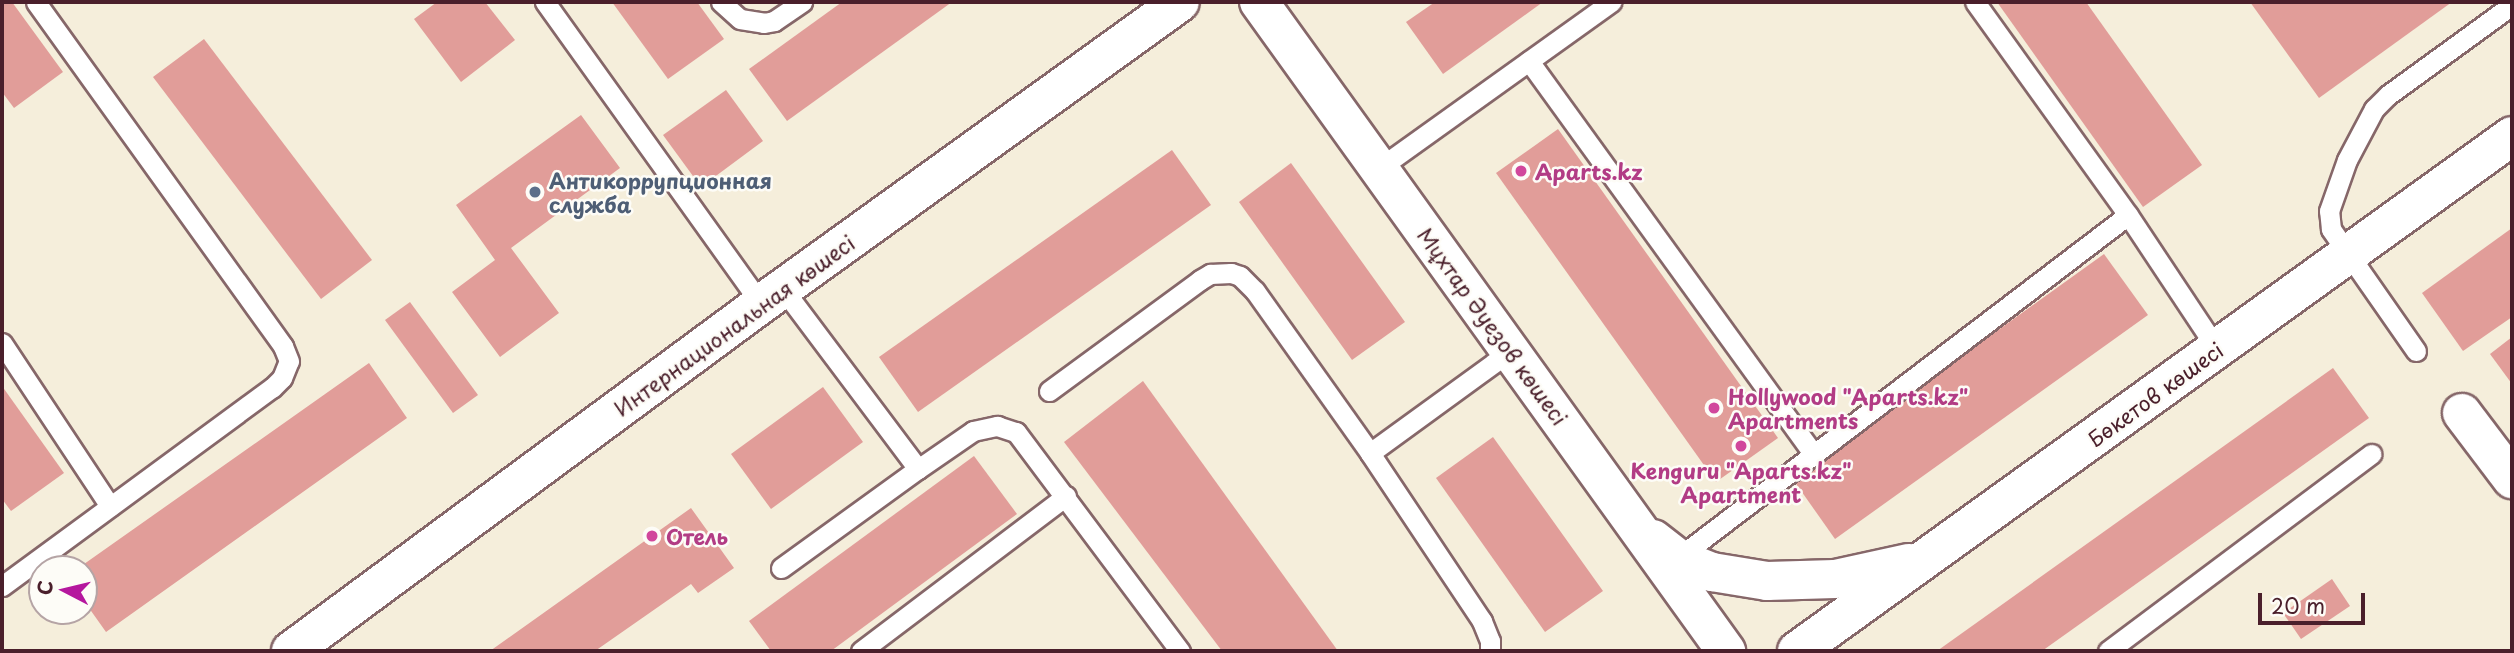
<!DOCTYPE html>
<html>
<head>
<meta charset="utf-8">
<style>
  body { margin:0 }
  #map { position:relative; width:2514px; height:653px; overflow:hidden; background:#f5eedb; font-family:"Playpen Sans",sans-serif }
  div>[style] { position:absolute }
  .building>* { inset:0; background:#e19d99 }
  .roads { filter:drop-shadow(2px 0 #866769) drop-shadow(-2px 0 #866769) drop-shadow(0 2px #866769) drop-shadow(0 -2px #866769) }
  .lane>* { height:19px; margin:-9.5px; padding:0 9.5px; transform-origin:9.5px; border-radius:9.5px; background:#fff }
  .street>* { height:38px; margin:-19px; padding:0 19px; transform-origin:19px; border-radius:19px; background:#fff }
  .secondary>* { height:38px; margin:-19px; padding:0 19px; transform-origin:19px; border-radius:19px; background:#fff }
  .dots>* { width:19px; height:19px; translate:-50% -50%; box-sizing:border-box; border:4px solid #fdfcf7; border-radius:50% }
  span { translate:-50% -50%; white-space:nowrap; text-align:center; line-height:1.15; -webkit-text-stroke:5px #fdfcf7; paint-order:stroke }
  .hotel-label { font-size:21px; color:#b23c85; font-weight:700 }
  .left { translate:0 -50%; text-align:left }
  .service-label { font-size:21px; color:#4e5e75; font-weight:700 }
  .street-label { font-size:21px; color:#4a1f2b }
  .frame { position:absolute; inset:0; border:4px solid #4a1f2b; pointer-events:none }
  .north { position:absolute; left:28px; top:555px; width:70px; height:70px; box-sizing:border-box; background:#fdfcf7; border:2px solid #b5a4a5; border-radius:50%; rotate:277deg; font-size:19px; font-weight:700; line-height:28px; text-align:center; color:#4a1f2b }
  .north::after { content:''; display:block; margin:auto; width:24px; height:32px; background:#b5179e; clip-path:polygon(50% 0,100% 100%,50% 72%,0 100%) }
  .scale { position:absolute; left:2258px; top:593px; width:107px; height:32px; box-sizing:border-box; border:4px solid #4a1f2b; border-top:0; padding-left:9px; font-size:21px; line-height:24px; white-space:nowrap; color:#4a1f2b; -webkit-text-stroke:5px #fdfcf7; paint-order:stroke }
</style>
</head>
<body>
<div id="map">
  <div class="building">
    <div style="clip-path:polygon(2px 2px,12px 2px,63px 72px,14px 108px,2px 92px)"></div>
    <div style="clip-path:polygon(437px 2px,485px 2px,515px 40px,461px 82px,414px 19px)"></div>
    <div style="clip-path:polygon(612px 2px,697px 2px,724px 39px,668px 79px)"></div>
    <div style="clip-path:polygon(842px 2px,952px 2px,787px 121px,749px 69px)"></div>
    <div style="clip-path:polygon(1435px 2px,1543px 2px,1443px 74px,1406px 22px)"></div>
    <div style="clip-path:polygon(1997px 2px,2086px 2px,2202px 165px,2143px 207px)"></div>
    <div style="clip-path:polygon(2250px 2px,2452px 2px,2319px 98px)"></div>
    <div style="clip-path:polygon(204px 39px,372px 260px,321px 299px,153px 77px)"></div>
    <div style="clip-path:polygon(726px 90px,763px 141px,701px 187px,663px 135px)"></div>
    <div style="clip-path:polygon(581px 115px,620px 168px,511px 248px,559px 313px,500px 357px,452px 292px,495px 260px,456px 205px)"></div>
    <div style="clip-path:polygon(1558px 129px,1778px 438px,1716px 482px,1496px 173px)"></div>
    <div style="clip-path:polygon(1172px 150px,1211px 205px,918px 412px,879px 357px)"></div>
    <div style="clip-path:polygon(1291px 163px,1405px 322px,1352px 360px,1239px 202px)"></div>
    <div style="clip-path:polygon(2512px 228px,2512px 317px,2463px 351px,2422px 293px)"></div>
    <div style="clip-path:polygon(2104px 254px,2148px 315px,1835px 539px,1792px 478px)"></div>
    <div style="clip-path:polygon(410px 302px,478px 395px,453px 413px,385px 320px)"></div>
    <div style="clip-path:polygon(2512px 337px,2512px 384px,2490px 354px)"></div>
    <div style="clip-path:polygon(369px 363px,407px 418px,106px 632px,84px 601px,84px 569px,77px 569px)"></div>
    <div style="clip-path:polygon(2333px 368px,2369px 418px,2042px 651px,1937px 651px)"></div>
    <div style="clip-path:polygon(1143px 381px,1338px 651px,1222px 651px,1064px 442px)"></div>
    <div style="clip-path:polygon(2px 386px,64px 473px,11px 511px,2px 499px)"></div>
    <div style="clip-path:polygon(823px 387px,863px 442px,771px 509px,731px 454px)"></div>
    <div style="clip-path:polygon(1493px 437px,1603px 591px,1545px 632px,1436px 478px)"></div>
    <div style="clip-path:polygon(974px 456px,1017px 514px,831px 651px,771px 651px,749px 621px)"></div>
    <div style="clip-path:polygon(691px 508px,734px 568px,698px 593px,691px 584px,595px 651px,490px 651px)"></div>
    <div style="clip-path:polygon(2332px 579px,2350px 606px,2301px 639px,2283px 613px)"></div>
  </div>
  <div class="roads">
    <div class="lane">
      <div style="left:545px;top:2px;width:371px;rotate:54.4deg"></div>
      <div style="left:721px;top:2px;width:25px;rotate:42deg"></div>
      <div style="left:740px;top:19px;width:24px;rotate:9deg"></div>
      <div style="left:764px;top:23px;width:10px;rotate:-11deg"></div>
      <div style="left:774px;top:21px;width:34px;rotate:-34deg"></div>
      <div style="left:1975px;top:2px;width:262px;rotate:54.3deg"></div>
      <div style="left:2128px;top:215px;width:161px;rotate:56.4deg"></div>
      <div style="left:1529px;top:61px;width:485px;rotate:54.1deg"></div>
      <div style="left:1378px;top:169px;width:287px;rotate:-35.6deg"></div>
      <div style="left:783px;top:289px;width:225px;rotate:53.1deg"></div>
      <div style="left:918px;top:469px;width:67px;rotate:-34.6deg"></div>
      <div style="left:973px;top:431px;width:25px;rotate:-12deg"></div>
      <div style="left:997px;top:426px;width:20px;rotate:18deg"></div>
      <div style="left:1016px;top:432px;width:274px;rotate:53.2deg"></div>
      <div style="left:2px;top:343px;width:196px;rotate:56.5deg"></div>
      <div style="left:2416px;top:351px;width:149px;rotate:-124.9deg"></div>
      <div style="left:2331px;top:229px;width:18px;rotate:-96deg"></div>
      <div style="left:2329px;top:211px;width:54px;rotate:-70.6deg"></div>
      <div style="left:2347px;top:160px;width:58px;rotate:-62.1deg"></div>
      <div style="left:2374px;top:109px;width:20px;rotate:-45deg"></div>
      <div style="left:2388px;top:95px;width:153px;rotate:-36deg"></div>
      <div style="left:1049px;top:391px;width:187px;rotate:-36.3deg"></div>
      <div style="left:1200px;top:280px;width:12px;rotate:-31deg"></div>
      <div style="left:1210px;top:274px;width:21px;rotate:-3deg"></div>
      <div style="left:1231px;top:273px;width:9px;rotate:18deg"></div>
      <div style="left:1240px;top:276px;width:21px;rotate:45deg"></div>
      <div style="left:1255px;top:291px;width:199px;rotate:54.6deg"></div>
      <div style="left:1675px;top:560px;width:569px;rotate:-37.29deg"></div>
      <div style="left:781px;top:568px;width:169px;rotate:-35.9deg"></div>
      <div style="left:2px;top:586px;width:335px;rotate:-36.3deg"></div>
      <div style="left:272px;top:388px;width:14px;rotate:-45deg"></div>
      <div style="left:282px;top:378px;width:18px;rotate:-68deg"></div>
      <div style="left:289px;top:361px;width:16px;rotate:-112deg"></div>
      <div style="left:283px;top:346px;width:423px;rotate:-125.7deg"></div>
      <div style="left:861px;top:651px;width:257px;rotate:-37.1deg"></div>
      <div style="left:1490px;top:651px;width:10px;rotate:-90deg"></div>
      <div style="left:1490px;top:641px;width:22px;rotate:-112deg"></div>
      <div style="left:1482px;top:621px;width:202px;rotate:-123.7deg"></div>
      <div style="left:1370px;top:453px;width:175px;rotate:-36deg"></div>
      <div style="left:2108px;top:651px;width:329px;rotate:-36.8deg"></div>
    </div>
    <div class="street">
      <div style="left:2462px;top:413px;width:83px;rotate:52.9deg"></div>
    </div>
    <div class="secondary">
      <div style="left:1259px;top:2px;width:800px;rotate:54.26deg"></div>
      <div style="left:1653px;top:539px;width:31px;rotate:38deg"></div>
      <div style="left:1677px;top:558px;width:38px;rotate:22deg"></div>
      <div style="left:1712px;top:572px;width:56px;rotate:9.3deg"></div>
      <div style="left:1767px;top:581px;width:68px;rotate:-1.7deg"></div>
      <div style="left:1835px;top:579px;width:76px;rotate:-12.2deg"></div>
      <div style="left:291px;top:651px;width:584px;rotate:-36.44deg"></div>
      <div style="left:761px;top:304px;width:516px;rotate:-35.78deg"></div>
      <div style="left:1797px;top:651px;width:881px;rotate:-35.76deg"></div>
    </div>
  </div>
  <div class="dots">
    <div style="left:1521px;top:171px;background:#d1479c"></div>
    <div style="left:535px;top:192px;background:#5c6f8a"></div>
    <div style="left:1714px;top:408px;background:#d1479c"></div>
    <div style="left:1741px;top:446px;background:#d1479c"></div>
    <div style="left:652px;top:536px;background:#d1479c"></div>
  </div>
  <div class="hotel-label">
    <span class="left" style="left:1535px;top:171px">Aparts.kz</span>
    <span class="left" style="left:1728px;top:408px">Hollywood "Aparts.kz"<br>Apartments</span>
    <span style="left:1741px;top:482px">Kenguru "Aparts.kz"<br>Apartment</span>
    <span class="left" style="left:666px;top:536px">Отель</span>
  </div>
  <div class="service-label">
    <span class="left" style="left:549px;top:192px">Антикоррупционная<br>служба</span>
  </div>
  <div class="street-label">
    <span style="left:734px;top:325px;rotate:-36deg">Интернациональная көшесі</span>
    <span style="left:1493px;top:326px;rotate:54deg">Мұхтар Әуезов көшесі</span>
    <span style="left:2155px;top:394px;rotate:-36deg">Бөкетов көшесі</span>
  </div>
  <div class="frame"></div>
  <div class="north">С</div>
  <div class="scale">20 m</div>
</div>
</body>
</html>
